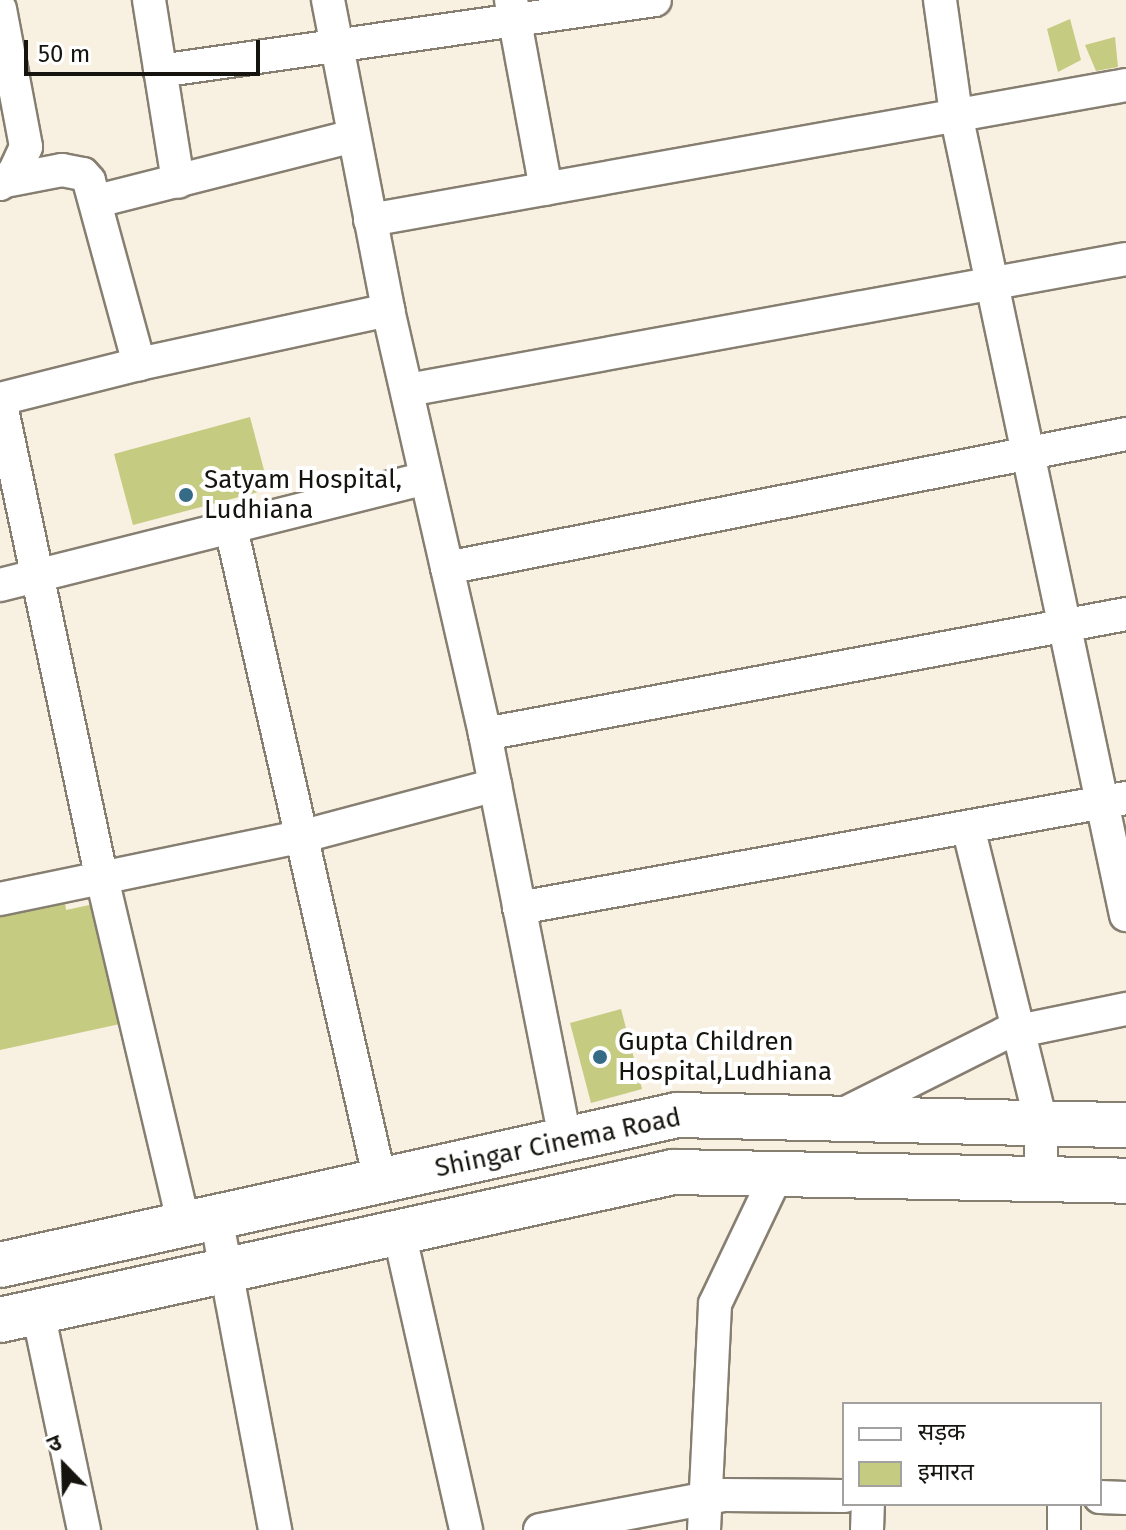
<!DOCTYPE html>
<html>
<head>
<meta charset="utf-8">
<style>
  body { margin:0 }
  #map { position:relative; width:1126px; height:1530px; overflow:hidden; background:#f8f0e1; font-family:"Fira Sans","Noto Sans Devanagari",sans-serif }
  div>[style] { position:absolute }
  .building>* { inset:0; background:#c5cb80 }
  .roads { filter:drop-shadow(2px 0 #867f71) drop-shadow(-2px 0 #867f71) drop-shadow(0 2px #867f71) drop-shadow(0 -2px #867f71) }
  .street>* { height:32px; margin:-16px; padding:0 16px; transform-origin:16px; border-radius:16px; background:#fff }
  .secondary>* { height:44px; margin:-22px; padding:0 22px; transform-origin:22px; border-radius:22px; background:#fff }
  .dots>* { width:22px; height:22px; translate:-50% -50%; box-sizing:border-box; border:4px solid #fff; border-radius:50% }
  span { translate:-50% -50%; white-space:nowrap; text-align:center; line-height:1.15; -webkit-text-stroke:8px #fff; paint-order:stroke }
  .poi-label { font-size:26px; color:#16140e }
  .left { translate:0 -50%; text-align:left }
  .street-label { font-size:26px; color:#16140e }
  .legend { position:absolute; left:842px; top:1402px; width:260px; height:104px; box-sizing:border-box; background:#fff; border:2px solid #a2a19f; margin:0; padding:10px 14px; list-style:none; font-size:24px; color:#16140e }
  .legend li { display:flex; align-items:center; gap:16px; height:40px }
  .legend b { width:40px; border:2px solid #a2a19f }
  .north { position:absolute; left:24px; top:1426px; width:80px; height:80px; -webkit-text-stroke:6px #fff; paint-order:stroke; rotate:337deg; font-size:22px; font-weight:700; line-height:32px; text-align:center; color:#16140e }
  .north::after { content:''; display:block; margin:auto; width:28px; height:36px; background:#16140e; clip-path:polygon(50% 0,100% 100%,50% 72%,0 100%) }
  .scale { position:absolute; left:24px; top:40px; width:236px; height:36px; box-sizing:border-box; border:4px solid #16140e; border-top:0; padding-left:10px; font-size:24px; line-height:28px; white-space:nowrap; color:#16140e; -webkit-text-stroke:6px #fff; paint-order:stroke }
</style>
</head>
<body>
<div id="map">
  <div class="building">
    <div style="clip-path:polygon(1070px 19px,1081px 60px,1058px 72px,1047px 29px)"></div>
    <div style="clip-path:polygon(1115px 37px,1118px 67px,1096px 71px,1085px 45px)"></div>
    <div style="clip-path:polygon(250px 417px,269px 489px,133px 525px,114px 454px)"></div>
    <div style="clip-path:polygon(65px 902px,66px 910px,94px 904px,120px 1024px,0 1050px,0 916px)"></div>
    <div style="clip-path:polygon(621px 1009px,642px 1089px,591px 1103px,570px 1023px)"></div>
  </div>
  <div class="roads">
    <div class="street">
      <div style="left:149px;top:0;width:184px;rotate:80.9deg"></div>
      <div style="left:328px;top:0;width:316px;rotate:79deg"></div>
      <div style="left:388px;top:310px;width:435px;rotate:77.1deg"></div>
      <div style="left:485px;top:734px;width:412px;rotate:78.8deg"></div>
      <div style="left:511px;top:0;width:192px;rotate:79.5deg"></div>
      <div style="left:940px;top:0;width:115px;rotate:82deg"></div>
      <div style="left:956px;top:114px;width:819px;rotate:78.02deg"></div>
      <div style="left:0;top:9px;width:140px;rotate:79.3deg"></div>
      <div style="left:26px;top:147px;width:29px;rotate:115deg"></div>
      <div style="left:14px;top:173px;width:18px;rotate:142deg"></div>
      <div style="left:160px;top:71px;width:500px;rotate:-8.16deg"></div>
      <div style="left:5px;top:181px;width:58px;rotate:-10.9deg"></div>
      <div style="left:62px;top:170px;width:21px;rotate:11deg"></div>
      <div style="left:83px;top:174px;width:9px;rotate:49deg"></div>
      <div style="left:89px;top:181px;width:190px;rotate:74.7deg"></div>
      <div style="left:139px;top:364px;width:255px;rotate:-12.2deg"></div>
      <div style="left:97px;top:201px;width:264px;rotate:-14.2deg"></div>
      <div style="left:370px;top:220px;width:768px;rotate:-10.12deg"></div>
      <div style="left:408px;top:390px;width:730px;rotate:-10.34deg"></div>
      <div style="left:0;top:399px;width:143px;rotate:-14.1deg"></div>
      <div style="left:0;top:400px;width:489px;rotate:78deg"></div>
      <div style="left:102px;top:878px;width:356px;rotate:76.7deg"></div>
      <div style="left:231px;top:528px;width:669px;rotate:77.13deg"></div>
      <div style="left:447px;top:568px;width:692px;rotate:-11.16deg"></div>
      <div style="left:0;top:585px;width:439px;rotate:-14.1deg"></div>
      <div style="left:485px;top:734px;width:652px;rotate:-10.6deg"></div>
      <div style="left:968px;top:827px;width:304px;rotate:76.1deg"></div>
      <div style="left:1041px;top:1122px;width:58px;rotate:90deg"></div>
      <div style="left:0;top:899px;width:306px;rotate:-11.7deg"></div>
      <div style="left:300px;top:837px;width:202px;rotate:-14.9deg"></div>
      <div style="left:519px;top:908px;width:617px;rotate:-10.27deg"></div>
      <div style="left:842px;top:1115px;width:181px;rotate:-26.6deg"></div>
      <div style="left:1004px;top:1034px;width:125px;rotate:-11.6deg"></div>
      <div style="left:216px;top:1217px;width:319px;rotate:79.3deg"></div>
      <div style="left:399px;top:1232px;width:305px;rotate:77.3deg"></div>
      <div style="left:38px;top:1312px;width:223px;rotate:78.1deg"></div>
      <div style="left:1100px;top:1497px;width:26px;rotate:2deg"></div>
      <div style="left:540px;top:1530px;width:187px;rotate:-10.8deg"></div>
      <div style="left:724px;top:1495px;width:120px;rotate:0.5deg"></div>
      <div style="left:704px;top:1530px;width:226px;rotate:-87.2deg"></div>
      <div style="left:715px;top:1304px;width:144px;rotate:-64.5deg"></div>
      <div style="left:867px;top:1530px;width:26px;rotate:-88deg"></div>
      <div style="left:1064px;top:1530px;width:26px;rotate:-90deg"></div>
    </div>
    <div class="secondary">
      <div style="left:0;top:1265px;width:693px;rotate:-12.49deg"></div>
      <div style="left:677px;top:1115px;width:449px;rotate:1.3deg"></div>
      <div style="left:0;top:1320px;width:689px;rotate:-12.4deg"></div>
      <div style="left:673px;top:1172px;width:453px;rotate:1.1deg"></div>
    </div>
  </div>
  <div class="dots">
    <div style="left:186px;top:495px;background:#356b86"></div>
    <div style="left:600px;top:1057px;background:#356b86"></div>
  </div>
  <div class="poi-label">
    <span class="left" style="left:204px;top:495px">Satyam Hospital,<br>Ludhiana</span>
    <span class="left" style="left:618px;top:1057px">Gupta Children<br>Hospital,Ludhiana</span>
  </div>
  <div class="street-label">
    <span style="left:558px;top:1143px;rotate:-12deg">Shingar Cinema Road</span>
  </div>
  <ul class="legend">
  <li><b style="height:10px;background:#fff"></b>सड़क</li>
  <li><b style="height:22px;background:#c5cb80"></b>इमारत</li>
  </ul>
  <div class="north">उ</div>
  <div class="scale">50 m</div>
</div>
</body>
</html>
